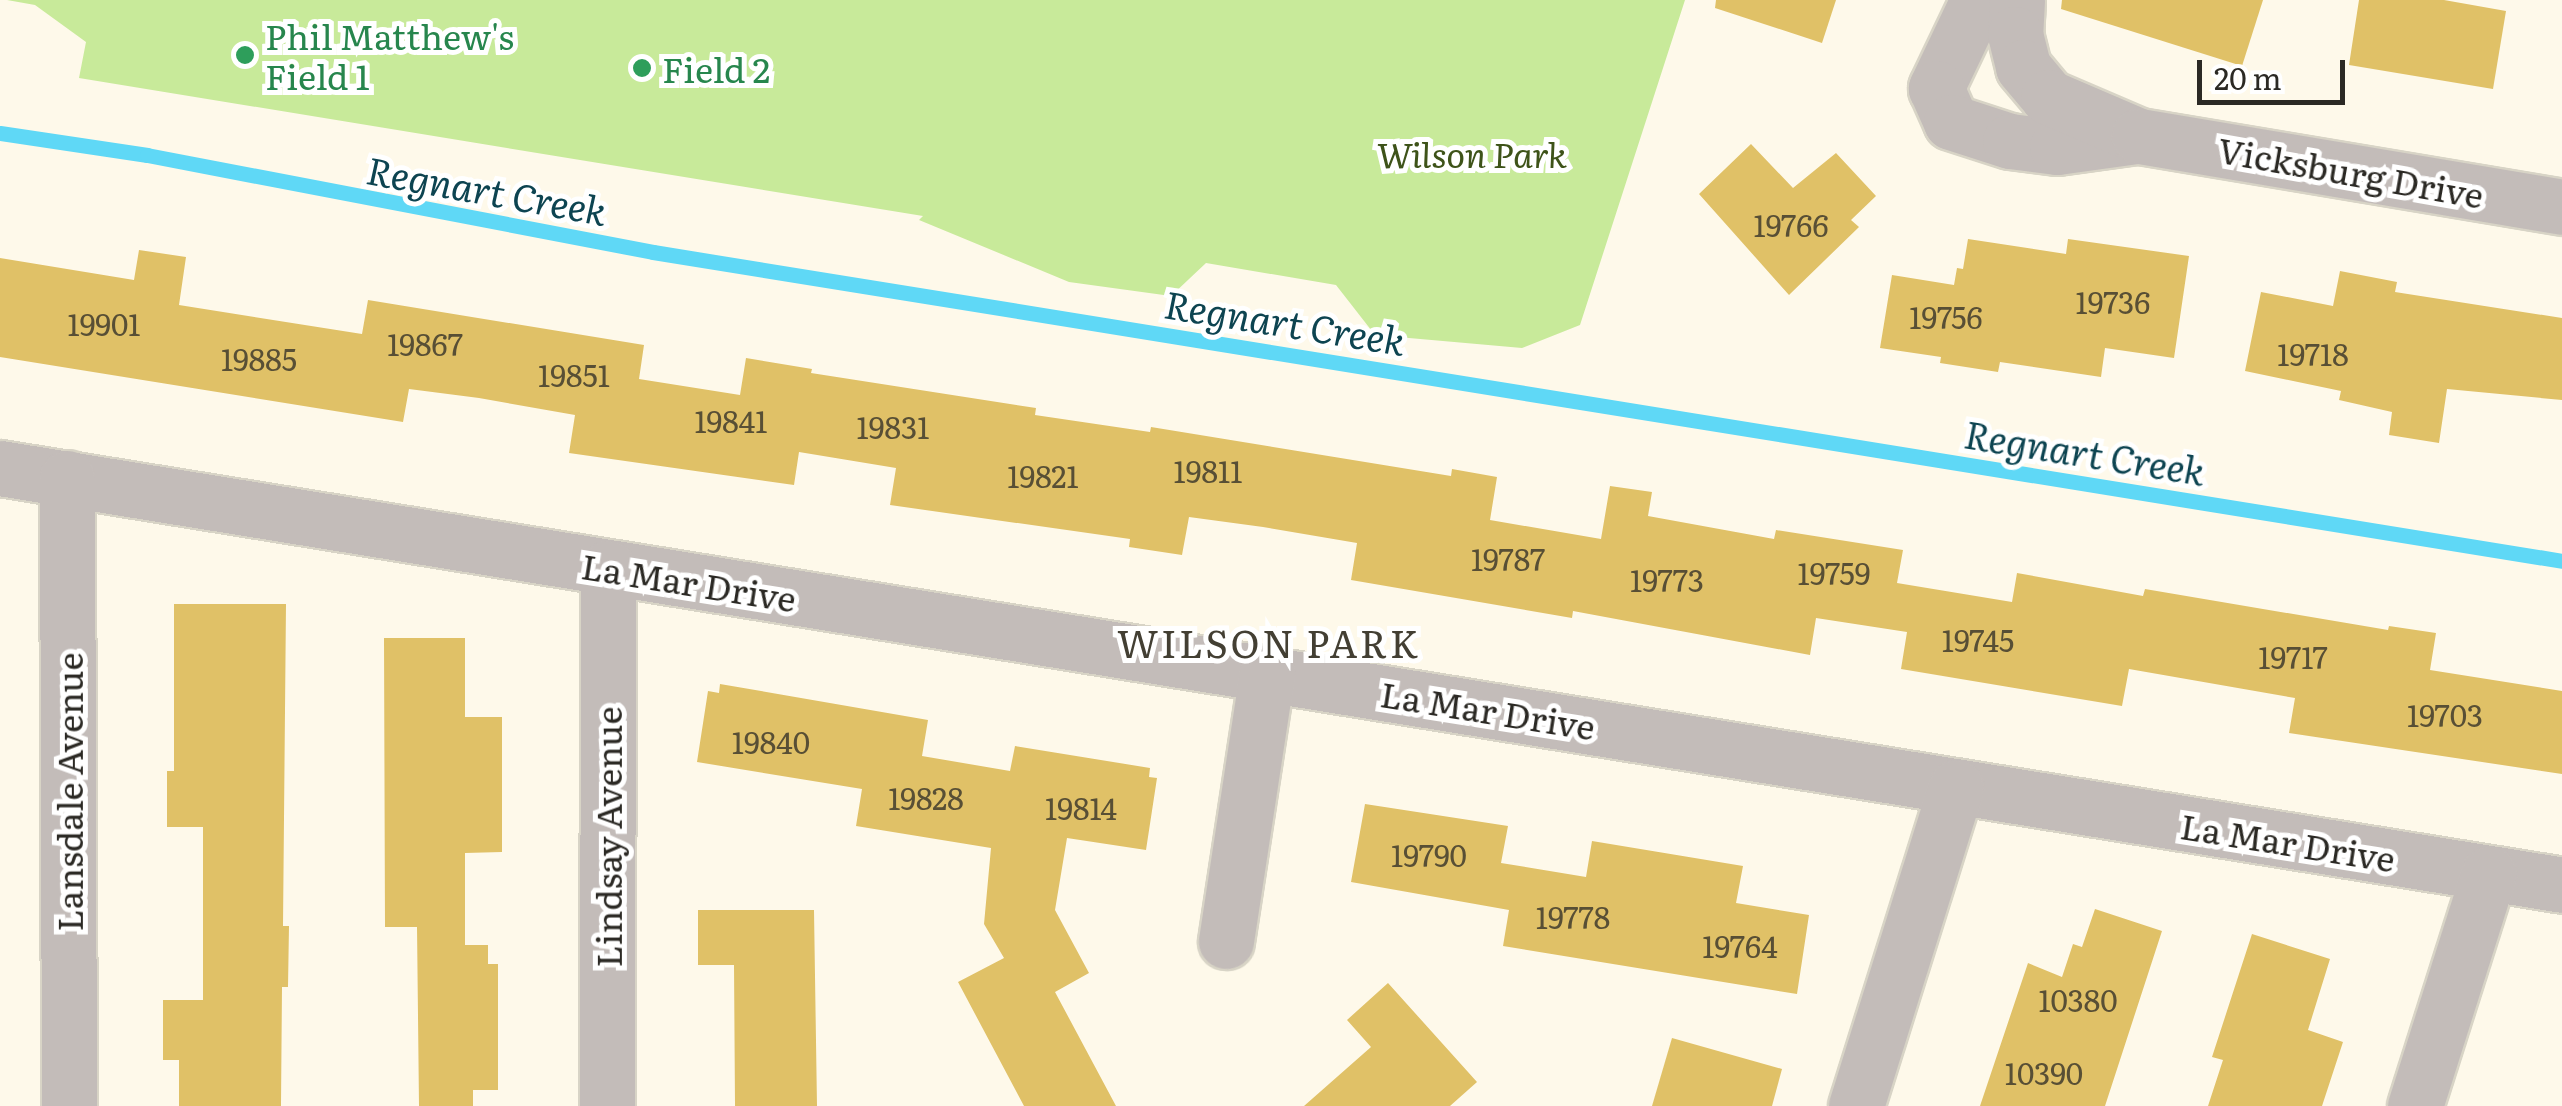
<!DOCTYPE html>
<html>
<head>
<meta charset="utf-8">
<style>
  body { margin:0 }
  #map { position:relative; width:2562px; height:1106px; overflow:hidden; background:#fef9ea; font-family:Literata,serif }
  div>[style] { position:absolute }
  .green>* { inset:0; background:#c8ea9a }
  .stream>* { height:15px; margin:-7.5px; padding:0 7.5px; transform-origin:7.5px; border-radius:7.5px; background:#5fd8f6 }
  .building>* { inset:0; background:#e0c167 }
  .roads { filter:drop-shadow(2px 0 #d8d4c6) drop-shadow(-2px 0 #d8d4c6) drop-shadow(0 2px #d8d4c6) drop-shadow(0 -2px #d8d4c6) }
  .minor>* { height:55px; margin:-27.5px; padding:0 27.5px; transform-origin:27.5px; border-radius:27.5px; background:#c3bcb9 }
  .dots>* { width:28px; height:28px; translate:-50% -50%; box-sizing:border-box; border:5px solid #fff; border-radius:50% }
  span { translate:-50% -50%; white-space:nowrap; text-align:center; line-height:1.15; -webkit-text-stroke:10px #fff; paint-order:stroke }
  .number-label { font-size:30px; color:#584f35 }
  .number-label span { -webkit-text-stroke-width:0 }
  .leisure-label { font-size:35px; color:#27864d }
  .left { translate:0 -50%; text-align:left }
  .park-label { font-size:35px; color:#3e5319; font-style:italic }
  .street-label { font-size:35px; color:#2b2924 }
  .water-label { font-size:38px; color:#0d4451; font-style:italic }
  .neighbourhood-label { font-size:38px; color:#433f33; letter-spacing:2.5px }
  .scale { position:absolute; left:2197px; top:60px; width:148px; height:45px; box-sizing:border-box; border:5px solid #2b2924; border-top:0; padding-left:12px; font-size:30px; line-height:35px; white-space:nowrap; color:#2b2924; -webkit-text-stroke:8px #fff; paint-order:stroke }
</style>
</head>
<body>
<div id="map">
  <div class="green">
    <div style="clip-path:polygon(7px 0,1685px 0,1580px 325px,1522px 348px,1375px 335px,1336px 285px,1206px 263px,1171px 296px,1069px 282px,919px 220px,923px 216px,79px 78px,86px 42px,35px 5px)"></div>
  </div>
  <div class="stream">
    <div style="left:0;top:133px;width:149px;rotate:8.5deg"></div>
    <div style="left:147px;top:155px;width:515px;rotate:10.85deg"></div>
    <div style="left:653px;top:252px;width:1934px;rotate:9.19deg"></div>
  </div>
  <div class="building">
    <div style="clip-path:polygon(1716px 0,1836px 0,1822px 43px,1715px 8px)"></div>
    <div style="clip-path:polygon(2062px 0,2263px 0,2242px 66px,2061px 9px)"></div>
    <div style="clip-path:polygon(2359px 0,2444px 0,2506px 11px,2493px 89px,2349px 65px)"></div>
    <div style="clip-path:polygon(1751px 144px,1793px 188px,1836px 153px,1876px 196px,1851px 220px,1859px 227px,1789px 295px,1699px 194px)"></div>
    <div style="clip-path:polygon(1968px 239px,2066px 254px,2068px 239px,2189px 256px,2174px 358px,2105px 348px,2101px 377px,2000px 362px,1998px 372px,1940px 363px,1941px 357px,1880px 348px,1892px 275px,1954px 285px,1957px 268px,1963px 269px)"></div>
    <div style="clip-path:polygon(139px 250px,186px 257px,179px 305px,362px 334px,368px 300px,644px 345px,639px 379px,740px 395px,746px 358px,812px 369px,811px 373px,1036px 408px,1035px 415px,1150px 432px,1151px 427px,1451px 476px,1452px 469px,1497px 477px,1490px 520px,1601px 539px,1610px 486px,1652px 492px,1648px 516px,1774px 539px,1776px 530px,1903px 550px,1897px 583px,2012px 602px,2017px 573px,2143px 596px,2145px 589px,2388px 630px,2389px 626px,2436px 633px,2430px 670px,2562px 691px,2562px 774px,2289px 733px,2295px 698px,2129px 669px,2122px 706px,1901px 669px,1907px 632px,1816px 618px,1810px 655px,1573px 611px,1572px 618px,1351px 580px,1357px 543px,1263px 527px,1189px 517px,1182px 555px,1129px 547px,1130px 539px,890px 505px,896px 468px,799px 452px,794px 485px,569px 453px,575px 415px,479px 398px,409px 389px,403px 422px,0 357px,0 258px,134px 280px)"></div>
    <div style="clip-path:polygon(2340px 271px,2397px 282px,2395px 292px,2562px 318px,2562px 400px,2447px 389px,2439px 443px,2389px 435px,2392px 412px,2339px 400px,2341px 391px,2245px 371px,2261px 292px,2333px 306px)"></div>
    <div style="clip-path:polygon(174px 604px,286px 604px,283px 926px,289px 926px,288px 987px,282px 987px,281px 1106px,179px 1106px,179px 1060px,163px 1060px,163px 1000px,203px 1000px,203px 827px,167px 827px,167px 771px,174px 771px)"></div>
    <div style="clip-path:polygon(384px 638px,465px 638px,465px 717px,502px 717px,502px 852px,465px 853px,465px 945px,488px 945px,488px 964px,498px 964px,498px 1090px,473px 1090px,473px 1106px,419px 1106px,417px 927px,385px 927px)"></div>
    <div style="clip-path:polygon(720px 684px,928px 720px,922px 756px,1010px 771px,1015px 746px,1150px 768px,1149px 777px,1157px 778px,1146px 850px,1067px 838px,1055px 910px,1089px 973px,1055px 992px,1116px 1106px,1024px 1106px,958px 982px,1004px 958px,984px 924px,991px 848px,856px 826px,862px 789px,697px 762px,708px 691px,719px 693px)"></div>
    <div style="clip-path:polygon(1365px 804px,1508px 826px,1501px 863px,1586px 877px,1592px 841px,1743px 866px,1736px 903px,1809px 915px,1797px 994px,1503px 946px,1509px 910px,1351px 882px)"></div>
    <div style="clip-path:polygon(2095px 909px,2162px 931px,2105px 1106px,1980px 1106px,2028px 963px,2062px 977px,2073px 944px,2082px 947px)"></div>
    <div style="clip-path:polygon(698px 910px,814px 910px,817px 1106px,735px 1106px,734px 965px,698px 965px)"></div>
    <div style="clip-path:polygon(2252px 934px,2330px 959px,2308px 1030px,2343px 1042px,2322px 1106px,2208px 1106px,2223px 1060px,2212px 1057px)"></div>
    <div style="clip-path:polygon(1388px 983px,1477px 1082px,1450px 1106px,1304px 1106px,1371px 1047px,1347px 1020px)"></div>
    <div style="clip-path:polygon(1672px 1038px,1782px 1069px,1772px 1106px,1652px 1106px)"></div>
  </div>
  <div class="roads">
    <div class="minor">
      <div style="left:1978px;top:0;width:98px;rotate:115.5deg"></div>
      <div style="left:1936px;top:88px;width:37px;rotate:66deg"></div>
      <div style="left:1951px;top:122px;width:62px;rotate:17.9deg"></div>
      <div style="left:2010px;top:141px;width:47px;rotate:7.3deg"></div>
      <div style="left:2057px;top:147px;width:80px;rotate:-7.9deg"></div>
      <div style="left:2017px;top:0;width:34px;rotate:93deg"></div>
      <div style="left:2015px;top:34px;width:34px;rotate:76deg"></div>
      <div style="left:2023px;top:67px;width:39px;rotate:50deg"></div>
      <div style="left:2048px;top:97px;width:99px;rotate:23.2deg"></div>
      <div style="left:2139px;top:136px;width:429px;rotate:9.5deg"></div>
      <div style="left:0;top:468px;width:2596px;rotate:9.24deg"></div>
      <div style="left:67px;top:478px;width:628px;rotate:89.82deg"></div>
      <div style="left:1226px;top:941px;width:272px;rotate:-81.3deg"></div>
      <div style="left:607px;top:1106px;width:538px;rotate:-89.89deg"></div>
      <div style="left:1856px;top:1106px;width:334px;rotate:-72.6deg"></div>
      <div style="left:2415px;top:1106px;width:244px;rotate:-72.4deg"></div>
    </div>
  </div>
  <div class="dots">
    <div style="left:245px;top:55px;background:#2e9e5b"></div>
    <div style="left:642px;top:68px;background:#2e9e5b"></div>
  </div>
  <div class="number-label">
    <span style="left:1791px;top:224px">19766</span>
    <span style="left:2113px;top:301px">19736</span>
    <span style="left:1946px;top:316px">19756</span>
    <span style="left:104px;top:323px">19901</span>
    <span style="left:425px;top:343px">19867</span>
    <span style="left:2313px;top:353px">19718</span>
    <span style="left:259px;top:358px">19885</span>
    <span style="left:574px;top:374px">19851</span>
    <span style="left:731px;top:420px">19841</span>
    <span style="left:893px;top:426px">19831</span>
    <span style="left:1208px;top:470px">19811</span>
    <span style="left:1043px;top:475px">19821</span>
    <span style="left:1508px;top:558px">19787</span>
    <span style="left:1834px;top:572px">19759</span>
    <span style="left:1667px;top:579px">19773</span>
    <span style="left:1978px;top:639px">19745</span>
    <span style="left:2293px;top:656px">19717</span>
    <span style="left:2445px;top:714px">19703</span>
    <span style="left:771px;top:741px">19840</span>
    <span style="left:926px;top:797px">19828</span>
    <span style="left:1081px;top:807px">19814</span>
    <span style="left:1429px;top:854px">19790</span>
    <span style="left:1573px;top:916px">19778</span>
    <span style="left:1740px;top:945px">19764</span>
    <span style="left:2078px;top:999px">10380</span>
    <span style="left:2044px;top:1072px">10390</span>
  </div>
  <div class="leisure-label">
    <span class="left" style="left:265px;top:55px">Phil Matthew's<br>Field 1</span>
    <span class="left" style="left:662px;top:68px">Field 2</span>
  </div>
  <div class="park-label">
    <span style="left:1472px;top:153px">Wilson Park</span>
  </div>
  <div class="street-label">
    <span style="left:2351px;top:171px;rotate:10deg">Vicksburg Drive</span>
    <span style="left:689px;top:581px;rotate:9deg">La Mar Drive</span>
    <span style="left:1488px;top:709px;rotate:9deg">La Mar Drive</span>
    <span style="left:68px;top:792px;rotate:-90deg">Lansdale Avenue</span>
    <span style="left:607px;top:837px;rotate:-90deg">Lindsay Avenue</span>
    <span style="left:2288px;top:841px;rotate:9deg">La Mar Drive</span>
  </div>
  <div class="water-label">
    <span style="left:487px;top:189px;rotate:10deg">Regnart Creek</span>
    <span style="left:1285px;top:321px;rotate:9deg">Regnart Creek</span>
    <span style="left:2085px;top:451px;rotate:9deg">Regnart Creek</span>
  </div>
  <div class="neighbourhood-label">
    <span style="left:1269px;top:642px">WILSON PARK</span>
  </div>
  <div class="scale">20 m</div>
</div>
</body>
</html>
